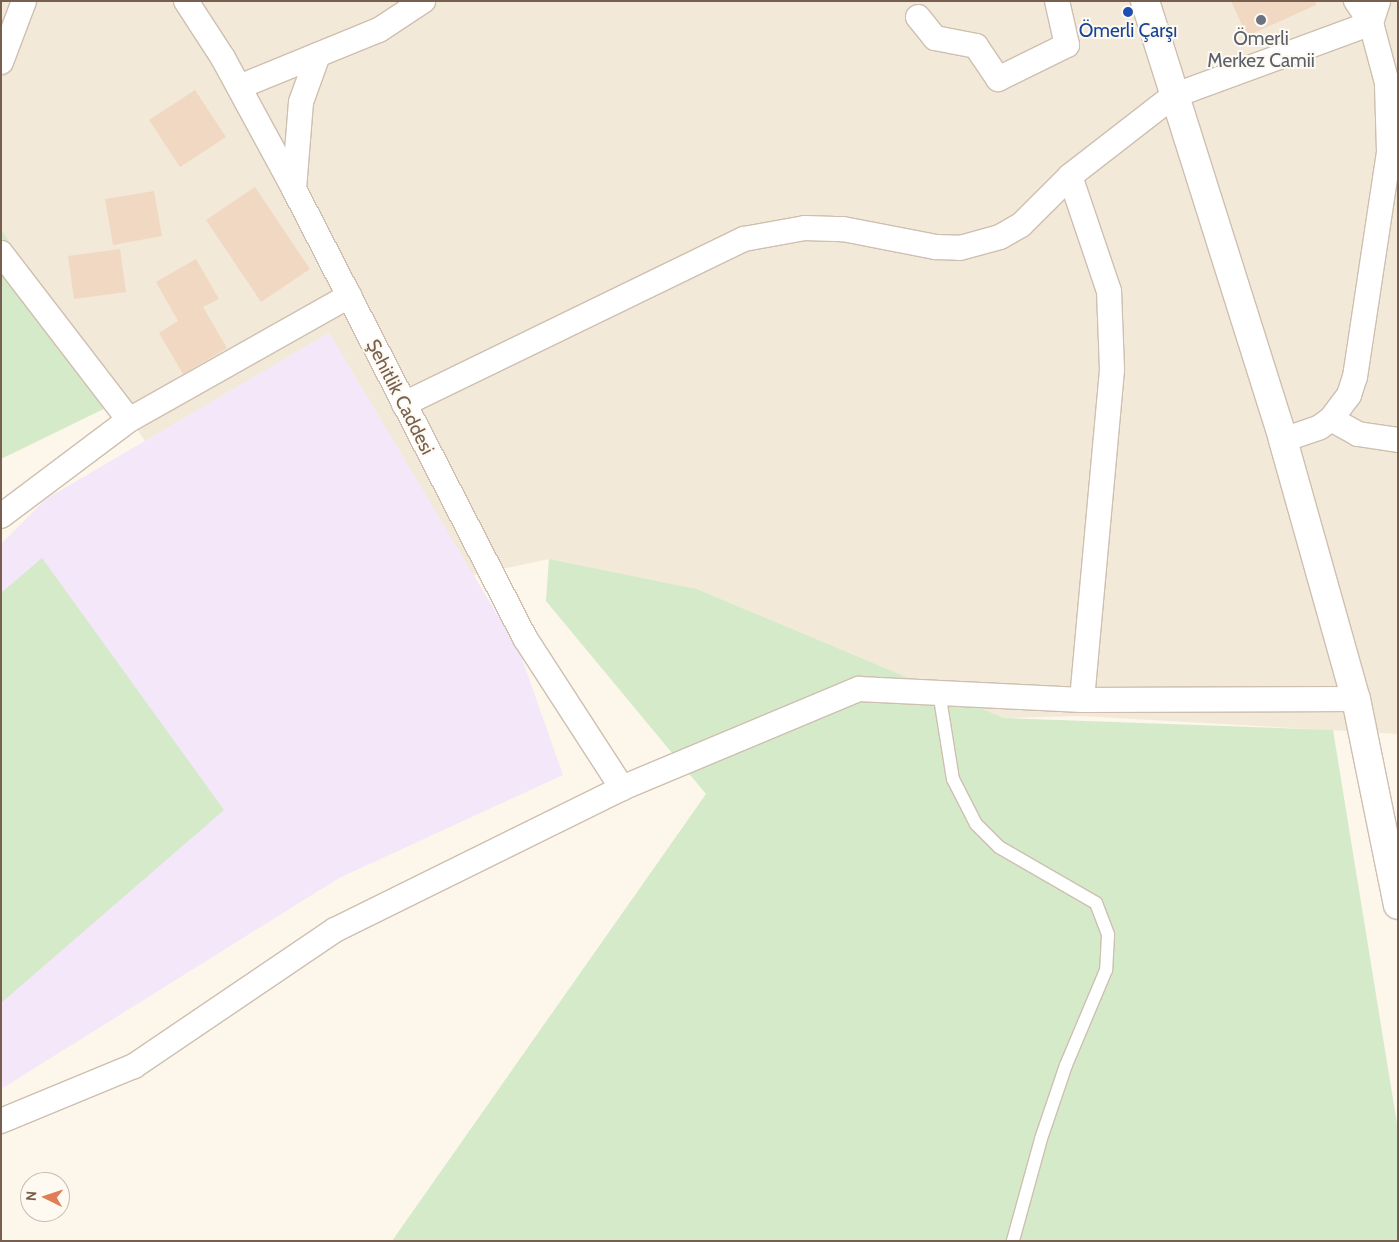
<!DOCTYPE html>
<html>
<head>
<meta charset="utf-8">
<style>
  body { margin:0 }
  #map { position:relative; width:1399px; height:1242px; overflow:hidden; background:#fcf6eb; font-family:Cabin,sans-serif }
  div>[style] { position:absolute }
  .residential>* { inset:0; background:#f3e9d9 }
  .education>* { inset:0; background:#f3e7f9 }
  .green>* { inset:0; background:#d4eac9 }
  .building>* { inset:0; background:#f0d8c3 }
  .roads { filter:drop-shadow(1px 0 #cebfb0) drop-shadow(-1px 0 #cebfb0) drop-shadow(0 1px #cebfb0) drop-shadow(0 -1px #cebfb0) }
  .service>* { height:12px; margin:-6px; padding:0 6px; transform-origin:6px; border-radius:6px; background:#fff }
  .minor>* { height:24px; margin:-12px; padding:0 12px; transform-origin:12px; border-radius:12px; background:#fff }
  .secondary>* { height:28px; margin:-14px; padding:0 14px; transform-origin:14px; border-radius:14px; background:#fff }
  .dots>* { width:14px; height:14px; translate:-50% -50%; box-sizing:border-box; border:2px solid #fefaf1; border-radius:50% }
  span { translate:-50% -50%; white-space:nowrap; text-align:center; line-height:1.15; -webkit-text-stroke:4px #fefaf1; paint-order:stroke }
  .transit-label { font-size:19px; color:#164399 }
  .worship-label { font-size:19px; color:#5b616d }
  .street-label { font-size:19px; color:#765f4e }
  .frame { position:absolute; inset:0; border:2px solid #765f4e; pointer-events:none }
  .north { position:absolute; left:20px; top:1172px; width:50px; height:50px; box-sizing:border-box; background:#fefaf1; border:1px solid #c8bcb0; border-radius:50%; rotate:274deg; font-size:14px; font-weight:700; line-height:20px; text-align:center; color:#765f4e }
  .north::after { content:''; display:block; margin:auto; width:18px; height:22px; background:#df7e56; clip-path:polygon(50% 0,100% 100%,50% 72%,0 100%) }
</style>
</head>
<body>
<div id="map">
  <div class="residential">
    <div style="clip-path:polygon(1px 1px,1398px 1px,1398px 734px,1080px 716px,1004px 718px,697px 589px,549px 559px,473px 575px,329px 333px,145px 441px,1px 229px)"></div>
  </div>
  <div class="education">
    <div style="clip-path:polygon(329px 333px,520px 653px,563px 775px,339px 878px,1px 1089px,1px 544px,46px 499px)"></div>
  </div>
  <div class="green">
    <div style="clip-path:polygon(1px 229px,118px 402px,1px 459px)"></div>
    <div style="clip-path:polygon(42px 558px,224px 810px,1px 1003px,1px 593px)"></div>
    <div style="clip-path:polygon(549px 559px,697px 589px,1004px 718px,1333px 730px,1398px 1130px,1398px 1241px,392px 1241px,706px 794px,546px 601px)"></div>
  </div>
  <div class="building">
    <div style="clip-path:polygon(1231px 1px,1315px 1px,1316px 5px,1247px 36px)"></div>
    <div style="clip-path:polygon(195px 90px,226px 137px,180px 167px,149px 120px)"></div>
    <div style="clip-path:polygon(255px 187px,310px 269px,261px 302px,206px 220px)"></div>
    <div style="clip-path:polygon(154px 191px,162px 236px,113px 245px,105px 199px)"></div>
    <div style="clip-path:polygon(120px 249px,126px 292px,74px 299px,68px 256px)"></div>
    <div style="clip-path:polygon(196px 259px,219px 299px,203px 307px,227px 348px,183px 374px,159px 333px,178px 321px,156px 282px)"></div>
  </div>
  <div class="roads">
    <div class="service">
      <div style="left:939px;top:692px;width:88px;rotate:80.9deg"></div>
      <div style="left:953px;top:779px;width:51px;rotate:62.9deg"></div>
      <div style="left:976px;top:824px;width:33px;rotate:45deg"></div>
      <div style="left:999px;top:847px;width:112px;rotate:30deg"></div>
      <div style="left:1096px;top:903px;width:34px;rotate:69deg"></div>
      <div style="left:1108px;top:935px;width:35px;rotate:93deg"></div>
      <div style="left:1106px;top:970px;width:103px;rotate:112.8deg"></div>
      <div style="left:1066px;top:1065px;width:78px;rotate:108.7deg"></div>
      <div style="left:1041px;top:1139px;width:106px;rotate:105.4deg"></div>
    </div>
    <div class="minor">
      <div style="left:186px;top:1px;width:68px;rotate:57deg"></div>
      <div style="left:223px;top:58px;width:149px;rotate:61.5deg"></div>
      <div style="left:294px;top:189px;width:505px;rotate:62.78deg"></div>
      <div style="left:525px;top:638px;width:179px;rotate:57.1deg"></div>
      <div style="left:918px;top:17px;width:27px;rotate:51deg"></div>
      <div style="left:935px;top:38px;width:42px;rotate:11deg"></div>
      <div style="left:976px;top:46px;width:40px;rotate:56deg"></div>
      <div style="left:998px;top:79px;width:77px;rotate:-26.2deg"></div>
      <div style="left:1067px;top:45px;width:45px;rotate:-102.8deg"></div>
      <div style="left:1px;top:62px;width:65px;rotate:-69.3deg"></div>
      <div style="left:239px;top:87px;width:151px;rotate:-22.2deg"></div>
      <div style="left:379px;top:30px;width:53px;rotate:-33.4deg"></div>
      <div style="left:1070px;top:176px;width:121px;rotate:71.3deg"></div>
      <div style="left:1109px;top:291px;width:79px;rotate:87.8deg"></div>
      <div style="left:1112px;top:370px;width:331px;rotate:95.2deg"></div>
      <div style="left:294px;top:189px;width:87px;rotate:-85.4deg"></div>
      <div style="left:301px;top:102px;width:50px;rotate:-70.1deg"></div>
      <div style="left:1px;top:253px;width:210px;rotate:52.5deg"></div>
      <div style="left:404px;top:404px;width:378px;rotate:-25.9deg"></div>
      <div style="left:744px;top:239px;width:62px;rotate:-10.2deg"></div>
      <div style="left:805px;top:228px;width:38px;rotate:2deg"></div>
      <div style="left:843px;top:229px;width:95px;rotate:11deg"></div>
      <div style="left:936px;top:247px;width:24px;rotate:2deg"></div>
      <div style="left:960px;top:248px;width:41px;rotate:-15.4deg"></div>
      <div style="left:1000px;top:237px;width:24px;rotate:-30deg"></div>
      <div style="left:1021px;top:225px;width:69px;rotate:-45deg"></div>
      <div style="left:1070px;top:176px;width:130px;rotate:-37.8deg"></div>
      <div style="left:1173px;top:96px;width:211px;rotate:-20.2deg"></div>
      <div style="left:1371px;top:23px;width:27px;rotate:-124deg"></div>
      <div style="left:1331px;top:419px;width:31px;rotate:29deg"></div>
      <div style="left:1358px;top:434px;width:40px;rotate:8.5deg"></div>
      <div style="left:1283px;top:440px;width:39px;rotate:-19deg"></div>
      <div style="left:1320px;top:427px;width:14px;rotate:-36deg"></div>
      <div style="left:1331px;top:419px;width:30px;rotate:-53deg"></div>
      <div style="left:1349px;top:395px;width:19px;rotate:-72deg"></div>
      <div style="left:1355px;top:377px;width:228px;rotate:-81.4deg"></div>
      <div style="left:1389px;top:152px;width:69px;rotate:-91.7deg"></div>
      <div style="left:1387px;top:83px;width:62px;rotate:-104.9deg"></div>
      <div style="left:1371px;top:23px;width:23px;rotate:-72deg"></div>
      <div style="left:1px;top:516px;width:160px;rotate:-36.9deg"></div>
      <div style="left:129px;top:420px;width:253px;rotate:-29.4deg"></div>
      <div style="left:1px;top:1121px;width:144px;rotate:-22.5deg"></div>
      <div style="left:134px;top:1066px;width:243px;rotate:-34.1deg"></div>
      <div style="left:335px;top:930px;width:320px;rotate:-26.3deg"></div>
      <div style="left:622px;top:788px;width:257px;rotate:-22.7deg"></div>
      <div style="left:859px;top:689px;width:223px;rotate:2.8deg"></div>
      <div style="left:1082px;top:700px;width:274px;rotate:-0.2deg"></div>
    </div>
    <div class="secondary">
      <div style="left:1145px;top:1px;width:460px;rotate:72.5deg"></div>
      <div style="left:1283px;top:440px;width:269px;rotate:74.3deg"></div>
      <div style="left:1356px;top:699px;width:210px;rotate:78.5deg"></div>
    </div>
  </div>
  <div class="dots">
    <div style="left:1128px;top:12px;background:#1a4fb4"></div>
    <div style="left:1261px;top:20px;background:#6b7280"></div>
  </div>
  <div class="transit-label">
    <span style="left:1128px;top:31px">Ömerli Çarşı</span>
  </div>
  <div class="worship-label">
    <span style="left:1261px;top:50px">Ömerli<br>Merkez Camii</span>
  </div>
  <div class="street-label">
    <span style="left:400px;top:397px;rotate:63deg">Şehitlik Caddesi</span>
  </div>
  <div class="frame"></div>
  <div class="north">N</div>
</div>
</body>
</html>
